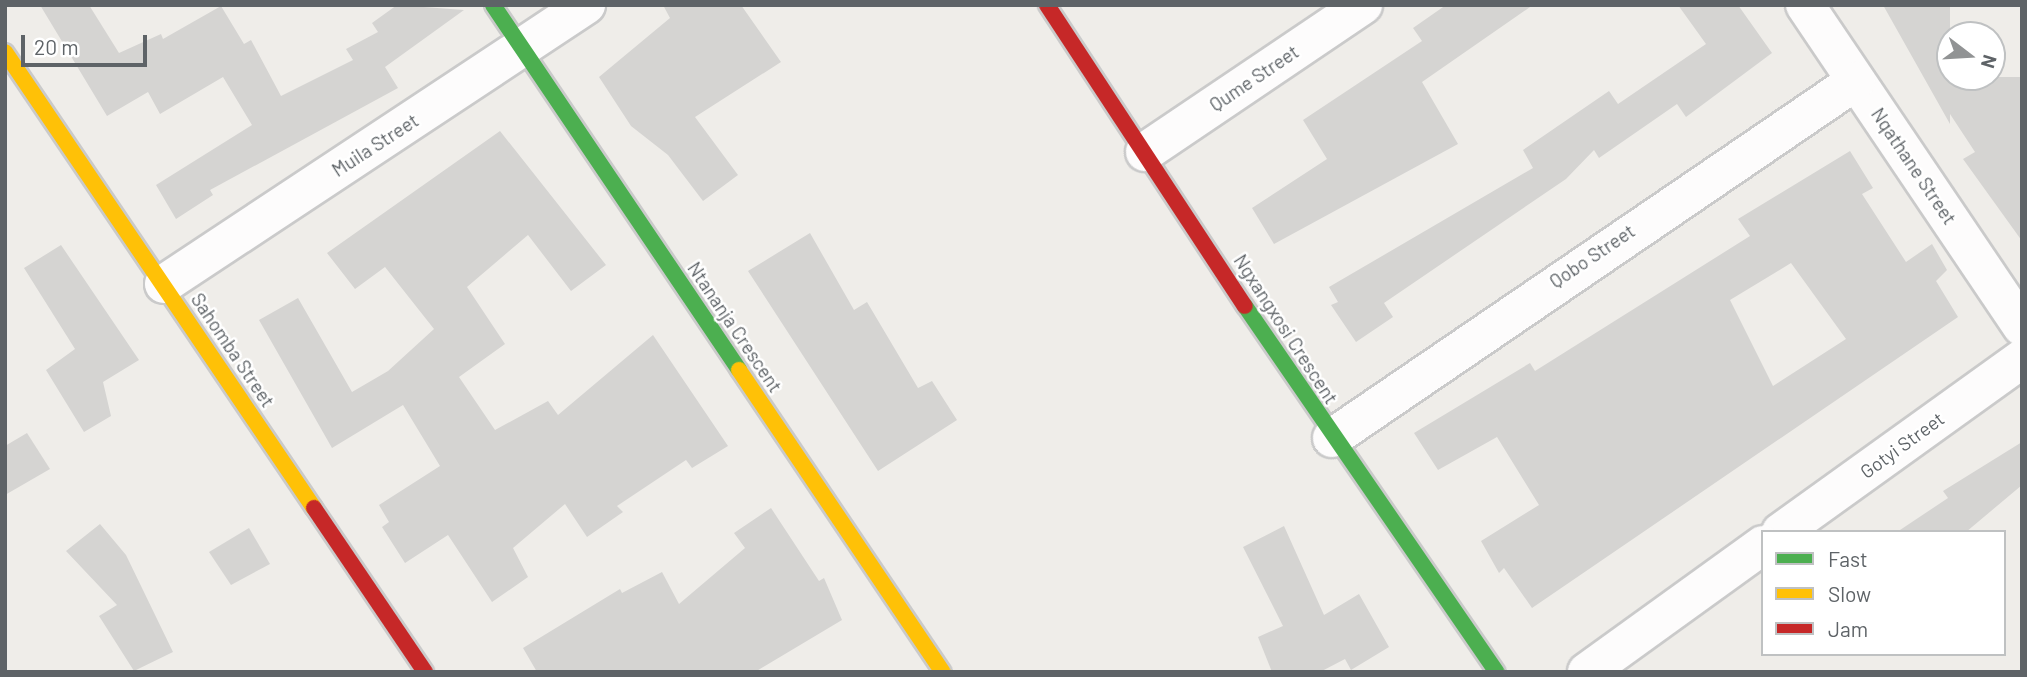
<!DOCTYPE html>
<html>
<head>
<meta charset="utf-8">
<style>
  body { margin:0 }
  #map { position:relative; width:2027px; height:677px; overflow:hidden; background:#efede9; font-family:Barlow,sans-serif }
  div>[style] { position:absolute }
  .building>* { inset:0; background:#d5d4d2 }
  .roads { filter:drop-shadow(2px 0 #cacaca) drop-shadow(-2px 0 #cacaca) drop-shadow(0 2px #cacaca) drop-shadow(0 -2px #cacaca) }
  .street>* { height:38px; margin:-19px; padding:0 19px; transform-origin:19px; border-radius:19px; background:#fdfcfc }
  .fast>* { height:16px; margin:-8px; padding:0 8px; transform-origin:8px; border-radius:8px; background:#4caf50 }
  .slow>* { height:16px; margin:-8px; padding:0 8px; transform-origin:8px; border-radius:8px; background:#ffc107 }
  .jam>* { height:16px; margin:-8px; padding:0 8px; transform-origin:8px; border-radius:8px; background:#c62828 }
  span { translate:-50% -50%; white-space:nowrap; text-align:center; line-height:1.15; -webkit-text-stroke:5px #fff; paint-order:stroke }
  .street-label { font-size:19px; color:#5e6367 }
  .frame { position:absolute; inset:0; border:7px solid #5e6367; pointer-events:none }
  .legend { position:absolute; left:1761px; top:530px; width:245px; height:126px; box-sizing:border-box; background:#fff; border:2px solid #bfc1c2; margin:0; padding:9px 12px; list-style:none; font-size:21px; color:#5e6367 }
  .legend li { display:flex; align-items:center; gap:14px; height:35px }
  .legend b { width:35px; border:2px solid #bfc1c2 }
  .north { position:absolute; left:1936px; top:21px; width:70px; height:70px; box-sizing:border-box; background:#fff; border:2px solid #bfc1c2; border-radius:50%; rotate:107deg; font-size:19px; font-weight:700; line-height:28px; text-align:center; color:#5e6367 }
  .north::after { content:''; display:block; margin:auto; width:24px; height:32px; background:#919394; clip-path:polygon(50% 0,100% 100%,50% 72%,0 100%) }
  .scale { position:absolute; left:21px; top:35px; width:126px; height:32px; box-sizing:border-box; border:4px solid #5e6367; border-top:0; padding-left:9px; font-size:21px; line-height:24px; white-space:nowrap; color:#5e6367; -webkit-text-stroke:5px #fff; paint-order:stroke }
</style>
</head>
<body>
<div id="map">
  <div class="building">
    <div style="clip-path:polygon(40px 5px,89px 5px,119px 53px,161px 34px,163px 39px,221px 6px,244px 44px,251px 40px,281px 96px,353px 60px,346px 49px,378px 32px,372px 23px,397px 5px,464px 10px,385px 67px,398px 88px,210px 190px,213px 195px,176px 219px,156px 185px,252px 125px,223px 77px,160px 114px,148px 92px,107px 116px)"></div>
    <div style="clip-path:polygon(663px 5px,741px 5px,781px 62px,695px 117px,738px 175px,703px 201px,668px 155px,631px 126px,599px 77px,670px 18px)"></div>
    <div style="clip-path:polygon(1446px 5px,1533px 5px,1422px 82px,1458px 144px,1274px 244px,1252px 208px,1327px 159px,1303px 120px,1422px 41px,1413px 28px)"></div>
    <div style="clip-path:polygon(1678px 5px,1738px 5px,1772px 53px,1686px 117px,1677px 104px,1599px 158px,1594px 150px,1566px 179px,1384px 303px,1393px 317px,1356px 342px,1331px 305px,1338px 302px,1329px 287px,1533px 168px,1523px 150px,1609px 91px,1618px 104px,1706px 44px)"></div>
    <div style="clip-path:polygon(1883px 5px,1950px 5px,1950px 77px,2022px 77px,2022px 241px,1963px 159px,1975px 152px,1950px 114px,1950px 124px)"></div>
    <div style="clip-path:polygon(500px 131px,606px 265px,571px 291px,528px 235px,467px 287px,505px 344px,459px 377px,495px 430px,548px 401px,558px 415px,653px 335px,728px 446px,692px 468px,686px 460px,617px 506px,623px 512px,587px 537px,565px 504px,513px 548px,528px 577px,492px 602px,448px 535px,405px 563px,382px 527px,389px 522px,379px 505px,440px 466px,403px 405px,332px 448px,259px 320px,298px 298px,352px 392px,388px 371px,434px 329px,385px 267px,355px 289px,327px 253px)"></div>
    <div style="clip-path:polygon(evenodd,1850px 151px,1873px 188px,1862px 194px,1906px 262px,1932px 244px,1947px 270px,1936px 281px,1958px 317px,1532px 608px,1504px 568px,1499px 573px,1481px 541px,1539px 505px,1497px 437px,1438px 470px,1414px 433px,1530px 363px,1535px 371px,1750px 236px,1738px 219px,1850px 151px,1791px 263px,1846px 339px,1773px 386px,1730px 300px,1791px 263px)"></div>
    <div style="clip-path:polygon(810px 233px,854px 310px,867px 302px,918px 388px,932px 381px,957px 420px,878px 471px,748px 271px)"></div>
    <div style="clip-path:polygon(61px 245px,139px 360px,103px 382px,111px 416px,84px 432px,46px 370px,75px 349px,24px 268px)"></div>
    <div style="clip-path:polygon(27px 433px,50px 469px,5px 495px,5px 446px)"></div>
    <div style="clip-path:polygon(2022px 442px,2022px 485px,1966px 532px,1897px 532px,1948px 498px,1943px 491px)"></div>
    <div style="clip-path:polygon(771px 508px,819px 581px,824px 578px,842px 620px,755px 672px,537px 672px,523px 648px,620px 589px,622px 593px,662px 572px,679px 604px,745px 548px,734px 533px)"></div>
    <div style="clip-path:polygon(100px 524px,126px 555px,173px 652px,134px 671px,99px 616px,117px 605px,66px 551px)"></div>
    <div style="clip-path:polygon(1284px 526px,1324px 615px,1359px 594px,1389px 647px,1351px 670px,1345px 659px,1320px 672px,1272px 672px,1258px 637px,1283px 626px,1243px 547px)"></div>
    <div style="clip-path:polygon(249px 528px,270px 564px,231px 585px,209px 552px)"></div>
  </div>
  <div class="roads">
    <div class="street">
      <div style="left:1805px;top:5px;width:388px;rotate:56deg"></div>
      <div style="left:1145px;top:152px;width:263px;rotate:-34deg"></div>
      <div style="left:164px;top:284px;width:506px;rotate:-33.47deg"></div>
      <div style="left:1332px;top:438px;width:634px;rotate:-34.27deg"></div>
      <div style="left:1781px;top:532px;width:297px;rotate:-35.7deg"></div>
      <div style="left:1587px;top:672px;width:217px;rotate:-35.8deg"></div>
    </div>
    <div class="fast">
      <div style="left:493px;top:5px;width:440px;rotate:56deg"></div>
      <div style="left:1245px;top:306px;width:444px;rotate:55.5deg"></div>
    </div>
    <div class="slow">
      <div style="left:5px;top:52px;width:551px;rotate:55.88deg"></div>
      <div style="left:739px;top:370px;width:364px;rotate:56deg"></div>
    </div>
    <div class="jam">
      <div style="left:1047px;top:5px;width:360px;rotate:56.7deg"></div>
      <div style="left:314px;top:508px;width:198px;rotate:55.9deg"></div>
    </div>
  </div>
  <div class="street-label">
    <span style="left:1254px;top:78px;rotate:-34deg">Qume Street</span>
    <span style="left:375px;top:145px;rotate:-33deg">Muila Street</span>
    <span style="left:1914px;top:166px;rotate:56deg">Nqathane Street</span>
    <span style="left:1592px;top:256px;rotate:-34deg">Qobo Street</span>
    <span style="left:735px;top:327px;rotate:56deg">Ntananja Crescent</span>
    <span style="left:1286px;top:329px;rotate:57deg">Ngxangxosi Crescent</span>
    <span style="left:233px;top:350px;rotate:56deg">Sahomba Street</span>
    <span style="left:1902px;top:445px;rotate:-36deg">Gotyi Street</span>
  </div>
  <div class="frame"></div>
  <ul class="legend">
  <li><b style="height:9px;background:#4caf50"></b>Fast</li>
  <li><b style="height:9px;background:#ffc107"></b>Slow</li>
  <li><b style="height:9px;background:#c62828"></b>Jam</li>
  </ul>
  <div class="north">N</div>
  <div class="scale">20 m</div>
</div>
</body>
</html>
